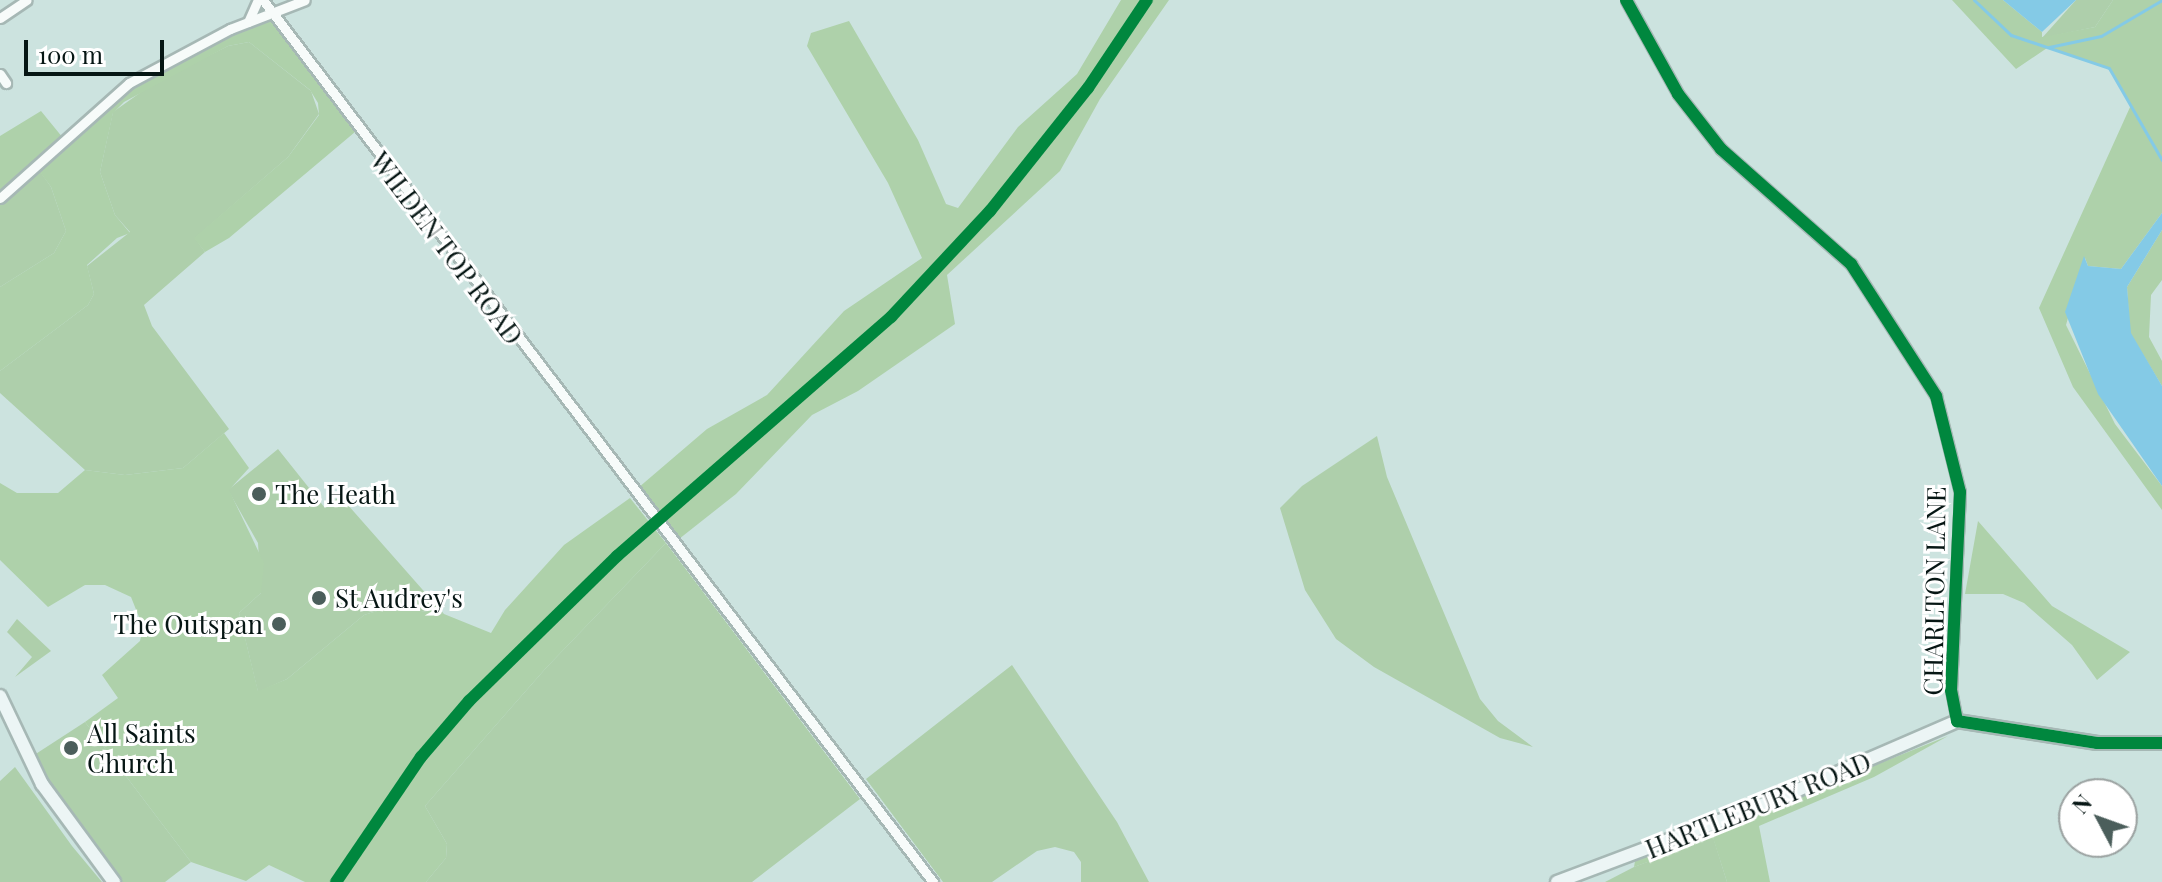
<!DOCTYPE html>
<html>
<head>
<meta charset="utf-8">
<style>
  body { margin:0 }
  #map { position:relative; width:2162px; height:882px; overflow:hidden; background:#cce3df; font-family:"Playfair Display",serif }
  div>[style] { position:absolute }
  .green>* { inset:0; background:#aecfab }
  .forest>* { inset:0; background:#aed1aa }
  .water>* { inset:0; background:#84cae6 }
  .stream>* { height:3px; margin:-1.5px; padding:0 1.5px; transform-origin:1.5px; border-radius:1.5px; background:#84cae6 }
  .roads { filter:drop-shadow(2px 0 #a6b8b5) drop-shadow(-2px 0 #a6b8b5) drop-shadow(0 2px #a6b8b5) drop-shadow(0 -2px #a6b8b5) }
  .street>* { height:9px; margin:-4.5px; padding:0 4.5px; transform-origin:4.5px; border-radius:4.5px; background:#f7fbfa }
  .secondary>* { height:12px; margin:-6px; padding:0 6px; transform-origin:6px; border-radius:6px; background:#ecf5f5 }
  .cycleway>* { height:12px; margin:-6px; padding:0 6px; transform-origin:6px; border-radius:6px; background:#00873e }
  .dots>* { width:22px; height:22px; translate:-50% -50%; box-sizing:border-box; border:4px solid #fff; border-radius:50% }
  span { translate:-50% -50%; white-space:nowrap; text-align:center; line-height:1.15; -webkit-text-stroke:6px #fff; paint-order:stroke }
  .street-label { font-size:26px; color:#061614 }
  .poi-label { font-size:26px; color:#061614 }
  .left { translate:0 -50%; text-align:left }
  .right { translate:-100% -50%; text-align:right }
  .north { position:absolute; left:2058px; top:778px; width:80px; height:80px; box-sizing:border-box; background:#fff; border:2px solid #9ba2a1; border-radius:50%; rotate:311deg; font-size:22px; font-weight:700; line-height:32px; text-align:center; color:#061614 }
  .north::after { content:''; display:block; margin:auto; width:28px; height:36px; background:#4b5e5b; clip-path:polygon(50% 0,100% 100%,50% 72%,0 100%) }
  .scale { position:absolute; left:24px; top:40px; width:140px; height:36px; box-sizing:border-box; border:4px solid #061614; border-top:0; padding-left:10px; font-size:24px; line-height:28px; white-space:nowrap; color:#061614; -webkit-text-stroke:6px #fff; paint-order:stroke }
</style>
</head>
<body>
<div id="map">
  <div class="green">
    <div style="clip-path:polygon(2076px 0,2113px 0,2095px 27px,2042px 38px)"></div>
    <div style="clip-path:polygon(249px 42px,311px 91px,319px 114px,288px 157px,195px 238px,205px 252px,144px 305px,152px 326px,229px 429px,183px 468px,125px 475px,85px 470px,0 393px,0 371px,88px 305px,94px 294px,87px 266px,130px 232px,115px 215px,100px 172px,113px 112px,154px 83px,228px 46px)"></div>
    <div style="clip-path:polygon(37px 167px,51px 187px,66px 231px,54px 253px,0 287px,0 198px)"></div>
    <div style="clip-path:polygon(1377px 436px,1387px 477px,1480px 699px,1498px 721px,1533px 747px,1500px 738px,1374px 667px,1336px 639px,1305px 590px,1280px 508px,1302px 486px)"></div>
    <div style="clip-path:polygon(278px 449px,325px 508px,340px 496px,444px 614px,390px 607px,364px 615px,287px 679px,258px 692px,239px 613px,261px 593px,258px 543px,228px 490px)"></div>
    <div style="clip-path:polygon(666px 543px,860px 799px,752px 882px,426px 882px,446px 858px,447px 844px,425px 806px,546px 668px)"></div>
    <div style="clip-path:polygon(17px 619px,51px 651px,15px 677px,32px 657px,7px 632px)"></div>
    <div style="clip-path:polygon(1012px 665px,1117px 822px,1149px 882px,1081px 882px,1081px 862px,1074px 852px,1055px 847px,1037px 851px,992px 882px,943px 882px,866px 779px)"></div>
    <div style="clip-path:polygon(85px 722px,191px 862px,165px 882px,114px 882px,28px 759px)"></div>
    <div style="clip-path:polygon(15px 767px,72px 846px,102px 882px,0 882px,0 781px)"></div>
    <div style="clip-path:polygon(1713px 837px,1727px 882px,1605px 882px,1634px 867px)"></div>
  </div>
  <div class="forest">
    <div style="clip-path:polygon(1121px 0,1169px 0,1100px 99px,1060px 171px,947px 275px,955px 324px,858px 391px,812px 415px,736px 494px,679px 539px,638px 488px,707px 429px,767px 395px,844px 311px,922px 258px,888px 183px,807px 46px,811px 33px,849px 21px,918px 140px,946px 204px,958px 208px,1018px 127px,1077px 74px)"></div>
    <div style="clip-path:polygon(1952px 0,2003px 0,2042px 32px,2042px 37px,2095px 27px,2113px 0,2162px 0,2162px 213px,2121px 269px,2088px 266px,2085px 258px,2066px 325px,2115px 424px,2162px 486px,2162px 510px,2073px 387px,2039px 308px,2131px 105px,2109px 68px,2047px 48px,2016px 69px)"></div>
    <div style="clip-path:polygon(268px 13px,355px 132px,229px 238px,205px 252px,194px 238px,288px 157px,319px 115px,318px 103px,310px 90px,249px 42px,228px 46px,124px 102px,113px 113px,100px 172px,115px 215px,130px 233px,117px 238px,87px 265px,94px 294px,88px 305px,0 371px,0 287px,54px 253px,66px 231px,51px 187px,37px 168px,0 198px,0 136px,41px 111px,63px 138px,107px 98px)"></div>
    <div style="clip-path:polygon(2162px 230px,2162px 280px,2151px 295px,2149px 337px,2162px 361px,2162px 386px,2130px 333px,2127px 287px)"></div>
    <div style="clip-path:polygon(224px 433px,249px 468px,229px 490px,264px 563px,261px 593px,239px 613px,258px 691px,287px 679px,364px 615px,390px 607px,444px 614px,491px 633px,505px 610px,564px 545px,630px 498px,666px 543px,546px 668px,425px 806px,447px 844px,446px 858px,426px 882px,305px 882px,269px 865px,246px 881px,191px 862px,85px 722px,118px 698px,102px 675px,140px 641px,143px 627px,131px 597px,105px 585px,85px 585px,48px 607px,0 560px,0 483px,17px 493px,58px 493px,85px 470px,125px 475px,183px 468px)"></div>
    <div style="clip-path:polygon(1978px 521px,2052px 606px,2130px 652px,2097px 680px,2072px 645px,2024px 603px,2003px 594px,1965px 594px)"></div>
    <div style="clip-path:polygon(1948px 736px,1874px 777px,1759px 826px,1770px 882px,1727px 882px,1713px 838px,1634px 867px,1635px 861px)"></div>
  </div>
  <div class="water">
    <div style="clip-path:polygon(2003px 0,2076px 0,2042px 32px)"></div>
    <div style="clip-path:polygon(2162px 213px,2162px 230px,2127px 287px,2131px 333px,2162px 386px,2162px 486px,2098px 394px,2065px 312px,2084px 256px,2088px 266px,2121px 269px)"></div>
  </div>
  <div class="stream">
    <div style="left:1974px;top:0;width:51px;rotate:43.4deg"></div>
    <div style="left:2011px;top:35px;width:103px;rotate:18.6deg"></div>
    <div style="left:2109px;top:68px;width:106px;rotate:60.1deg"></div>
    <div style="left:2049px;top:47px;width:53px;rotate:-11.9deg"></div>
    <div style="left:2101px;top:36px;width:71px;rotate:-30.5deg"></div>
  </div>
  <div class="roads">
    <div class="street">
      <div style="left:263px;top:0;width:1108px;rotate:52.78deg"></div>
      <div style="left:1626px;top:0;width:107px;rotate:61deg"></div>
      <div style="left:1678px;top:94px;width:70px;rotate:52deg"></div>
      <div style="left:1721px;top:149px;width:174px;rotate:41.5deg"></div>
      <div style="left:1851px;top:264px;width:157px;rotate:57.2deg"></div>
      <div style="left:1936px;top:396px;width:99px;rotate:76deg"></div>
      <div style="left:1960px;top:492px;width:198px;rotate:92.6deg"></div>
      <div style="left:1951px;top:690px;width:32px;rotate:79deg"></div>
      <div style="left:0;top:18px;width:32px;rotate:-34deg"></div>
      <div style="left:248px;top:22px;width:24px;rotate:-66deg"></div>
      <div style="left:0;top:74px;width:11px;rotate:56deg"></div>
      <div style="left:0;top:198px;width:173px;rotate:-41.7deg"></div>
      <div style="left:129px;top:83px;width:115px;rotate:-28.1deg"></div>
      <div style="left:230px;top:29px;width:80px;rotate:-21.1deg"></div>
    </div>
    <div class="secondary">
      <div style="left:0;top:696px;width:98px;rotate:64.5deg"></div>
      <div style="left:42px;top:784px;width:122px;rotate:53.7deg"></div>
      <div style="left:1557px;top:882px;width:228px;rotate:-20.6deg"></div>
      <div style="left:1770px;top:802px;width:204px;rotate:-23.4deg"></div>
      <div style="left:1957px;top:721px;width:142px;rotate:8.9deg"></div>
      <div style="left:2097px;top:743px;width:65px"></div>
    </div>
  </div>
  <div class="cycleway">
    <div style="left:1626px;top:0;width:107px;rotate:61deg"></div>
    <div style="left:1678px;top:94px;width:70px;rotate:52deg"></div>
    <div style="left:1721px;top:149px;width:174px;rotate:41.5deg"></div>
    <div style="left:1851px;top:264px;width:157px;rotate:57.2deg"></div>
    <div style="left:1936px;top:396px;width:99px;rotate:76deg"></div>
    <div style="left:1960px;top:492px;width:198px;rotate:92.6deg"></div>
    <div style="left:1951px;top:690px;width:32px;rotate:79deg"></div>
    <div style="left:1957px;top:721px;width:142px;rotate:8.9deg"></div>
    <div style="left:2097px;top:743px;width:65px"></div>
    <div style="left:336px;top:882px;width:151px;rotate:-55.8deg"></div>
    <div style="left:421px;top:757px;width:74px;rotate:-49.4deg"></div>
    <div style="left:469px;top:701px;width:207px;rotate:-44.4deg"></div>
    <div style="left:617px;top:556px;width:364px;rotate:-41.1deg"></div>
    <div style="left:891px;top:317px;width:145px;rotate:-47deg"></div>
    <div style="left:990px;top:211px;width:157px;rotate:-51.5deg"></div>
    <div style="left:1088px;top:88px;width:106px;rotate:-56.2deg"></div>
  </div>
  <div class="dots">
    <div style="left:259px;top:494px;background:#4b5e5b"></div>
    <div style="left:319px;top:598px;background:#4b5e5b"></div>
    <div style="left:279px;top:624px;background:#4b5e5b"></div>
    <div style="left:71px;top:748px;background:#4b5e5b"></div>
  </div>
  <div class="street-label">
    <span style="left:447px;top:248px;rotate:53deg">WILDEN TOP ROAD</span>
    <span style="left:1934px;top:591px;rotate:-89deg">CHARLTON LANE</span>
    <span style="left:1758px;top:805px;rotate:-22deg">HARTLEBURY ROAD</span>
  </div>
  <div class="poi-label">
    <span class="left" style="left:275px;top:494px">The Heath</span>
    <span class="left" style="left:335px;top:598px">St Audrey's</span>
    <span class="right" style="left:263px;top:624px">The Outspan</span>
    <span class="left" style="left:87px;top:748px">All Saints<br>Church</span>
  </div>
  <div class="north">N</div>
  <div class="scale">100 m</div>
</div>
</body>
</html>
